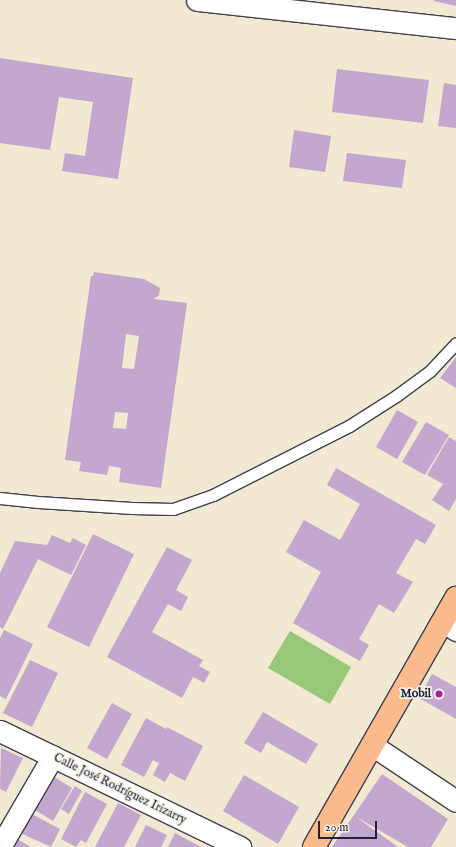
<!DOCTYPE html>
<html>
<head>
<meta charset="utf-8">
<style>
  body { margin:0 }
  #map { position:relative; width:456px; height:847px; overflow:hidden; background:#f1e9d2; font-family:"IM FELL English",serif }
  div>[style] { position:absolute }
  .green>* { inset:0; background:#97c878 }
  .building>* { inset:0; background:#c3a7ce }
  .roads { filter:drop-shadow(1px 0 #414052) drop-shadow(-1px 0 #414052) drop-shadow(0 1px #414052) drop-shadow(0 -1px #414052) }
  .lane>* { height:11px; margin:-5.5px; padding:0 5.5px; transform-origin:5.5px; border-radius:5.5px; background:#fff }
  .street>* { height:21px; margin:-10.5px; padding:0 10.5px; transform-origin:10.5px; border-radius:10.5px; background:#fff }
  .primary>* { height:22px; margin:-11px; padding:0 11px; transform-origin:11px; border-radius:11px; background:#fbbb8d }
  .dots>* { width:11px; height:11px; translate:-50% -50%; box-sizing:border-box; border:2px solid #f7f3e8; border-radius:50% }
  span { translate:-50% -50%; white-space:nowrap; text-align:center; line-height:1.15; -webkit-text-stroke:3.5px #f7f3e8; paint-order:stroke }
  .poi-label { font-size:12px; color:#22223b; font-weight:700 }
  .right { translate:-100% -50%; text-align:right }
  .street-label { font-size:12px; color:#22223b }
  .scale { position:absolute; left:318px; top:821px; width:59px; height:18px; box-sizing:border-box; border:2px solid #22223b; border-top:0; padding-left:5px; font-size:12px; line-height:14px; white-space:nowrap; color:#22223b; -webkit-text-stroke:3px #f7f3e8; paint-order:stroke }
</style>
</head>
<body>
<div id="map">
  <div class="green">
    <div style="clip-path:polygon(290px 631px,351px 667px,330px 704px,268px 668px)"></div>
  </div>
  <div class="building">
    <div style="clip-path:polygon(434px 0,456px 0,456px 6px,434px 1px)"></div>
    <div style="clip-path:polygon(0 58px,133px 78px,118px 179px,62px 171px,65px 153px,85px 156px,93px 102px,59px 97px,50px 150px,0 143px)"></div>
    <div style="clip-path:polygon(337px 69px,429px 80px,423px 123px,332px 112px)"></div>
    <div style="clip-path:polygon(444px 83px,456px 85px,456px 128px,438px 126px)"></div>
    <div style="clip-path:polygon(294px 130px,331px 136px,325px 172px,289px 167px)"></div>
    <div style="clip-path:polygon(347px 153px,406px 160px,402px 188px,343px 181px)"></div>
    <div style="clip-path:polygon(evenodd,94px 272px,144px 279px,160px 288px,159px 295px,154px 299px,187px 303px,161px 488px,119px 482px,121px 468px,109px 466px,107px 475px,79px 471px,81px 462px,65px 460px,91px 276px,93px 276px,94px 272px,126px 334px,139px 336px,134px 369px,122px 368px,126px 334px,94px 272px,115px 412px,128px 413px,126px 429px,113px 428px,115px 412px)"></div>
    <div style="clip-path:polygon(456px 357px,456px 388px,440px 378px)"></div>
    <div style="clip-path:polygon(397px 410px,418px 422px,397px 459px,376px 447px)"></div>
    <div style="clip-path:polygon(426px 422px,449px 435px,425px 475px,402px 462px)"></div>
    <div style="clip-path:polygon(449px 437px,456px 441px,456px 499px,449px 511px,432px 500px,443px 484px,427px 475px)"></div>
    <div style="clip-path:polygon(336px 468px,436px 525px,425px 544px,416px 539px,396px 573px,413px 582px,394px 613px,379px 604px,359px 639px,369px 645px,360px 661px,293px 623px,321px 572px,286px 552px,304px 520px,340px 540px,360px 504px,327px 485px)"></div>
    <div style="clip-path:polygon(93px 534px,134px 554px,89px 647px,47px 627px)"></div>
    <div style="clip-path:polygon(52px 535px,70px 543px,73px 538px,86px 545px,71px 575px,38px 559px,3px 629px,0 627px,0 573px,15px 541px,47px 545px)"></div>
    <div style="clip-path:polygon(167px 547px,192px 560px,176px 590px,188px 597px,181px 611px,168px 604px,152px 632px,203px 660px,199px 666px,210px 672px,204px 683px,193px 677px,182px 698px,107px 657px)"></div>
    <div style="clip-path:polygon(4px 630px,33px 644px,6px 699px,0 696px,0 638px)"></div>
    <div style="clip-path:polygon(30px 660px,58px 673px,32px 727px,3px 713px)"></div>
    <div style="clip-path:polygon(432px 674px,456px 687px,456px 719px,419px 698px)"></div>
    <div style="clip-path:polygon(112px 703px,132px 714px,107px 759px,87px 748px)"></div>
    <div style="clip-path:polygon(263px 712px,318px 744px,306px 764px,267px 742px,261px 753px,244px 743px)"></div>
    <div style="clip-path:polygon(146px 718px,166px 729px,167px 727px,203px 746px,185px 781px,170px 773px,165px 782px,153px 775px,159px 763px,153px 760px,144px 777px,121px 765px)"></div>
    <div style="clip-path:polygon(1px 748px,23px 758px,6px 792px,0 789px)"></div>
    <div style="clip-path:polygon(382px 774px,448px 819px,431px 847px,408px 847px,356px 817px,398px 847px,332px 847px)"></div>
    <div style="clip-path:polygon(51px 775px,72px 788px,53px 821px,32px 808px)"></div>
    <div style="clip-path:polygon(244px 775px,299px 807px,278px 844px,223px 811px)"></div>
    <div style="clip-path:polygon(75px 786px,82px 791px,69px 814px,61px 809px)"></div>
    <div style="clip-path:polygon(85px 792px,107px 804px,86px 843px,81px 840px,76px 847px,61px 839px)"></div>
    <div style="clip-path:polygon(118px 803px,141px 815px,124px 847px,95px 847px)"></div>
    <div style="clip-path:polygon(26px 811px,60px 829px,51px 847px,16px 831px)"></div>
    <div style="clip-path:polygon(146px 825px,167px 835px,161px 847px,135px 847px)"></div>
    <div style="clip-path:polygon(175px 833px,201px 847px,168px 847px)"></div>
    <div style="clip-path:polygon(17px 839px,31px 847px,12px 847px)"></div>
  </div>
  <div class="roads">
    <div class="lane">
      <div style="left:0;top:498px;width:38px;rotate:6deg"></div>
      <div style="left:38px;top:502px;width:94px;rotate:3.7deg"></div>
      <div style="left:132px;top:508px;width:41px;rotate:1.4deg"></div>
      <div style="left:173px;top:509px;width:42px;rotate:-19.3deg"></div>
      <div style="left:213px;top:495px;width:153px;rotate:-26.9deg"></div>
      <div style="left:349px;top:426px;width:56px;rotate:-32.6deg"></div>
      <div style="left:396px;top:396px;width:42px;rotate:-36.3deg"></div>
      <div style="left:430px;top:371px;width:38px;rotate:-47deg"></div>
    </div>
    <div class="street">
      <div style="left:197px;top:0;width:261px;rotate:6.2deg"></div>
      <div style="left:443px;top:621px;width:16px;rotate:35deg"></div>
      <div style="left:0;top:731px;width:267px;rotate:25.8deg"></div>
      <div style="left:372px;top:745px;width:101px;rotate:33.7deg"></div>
      <div style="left:0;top:847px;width:105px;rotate:-59.8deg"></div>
    </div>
    <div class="primary">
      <div style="left:314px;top:847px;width:287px;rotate:-60.3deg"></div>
    </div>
  </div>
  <div class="dots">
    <div style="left:439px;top:694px;background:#b5179e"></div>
  </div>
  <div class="poi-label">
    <span class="right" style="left:431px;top:694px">Mobil</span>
  </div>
  <div class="street-label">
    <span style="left:120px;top:789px;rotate:26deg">Calle José Rodríguez Irizarry</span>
  </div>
  <div class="scale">20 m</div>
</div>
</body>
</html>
